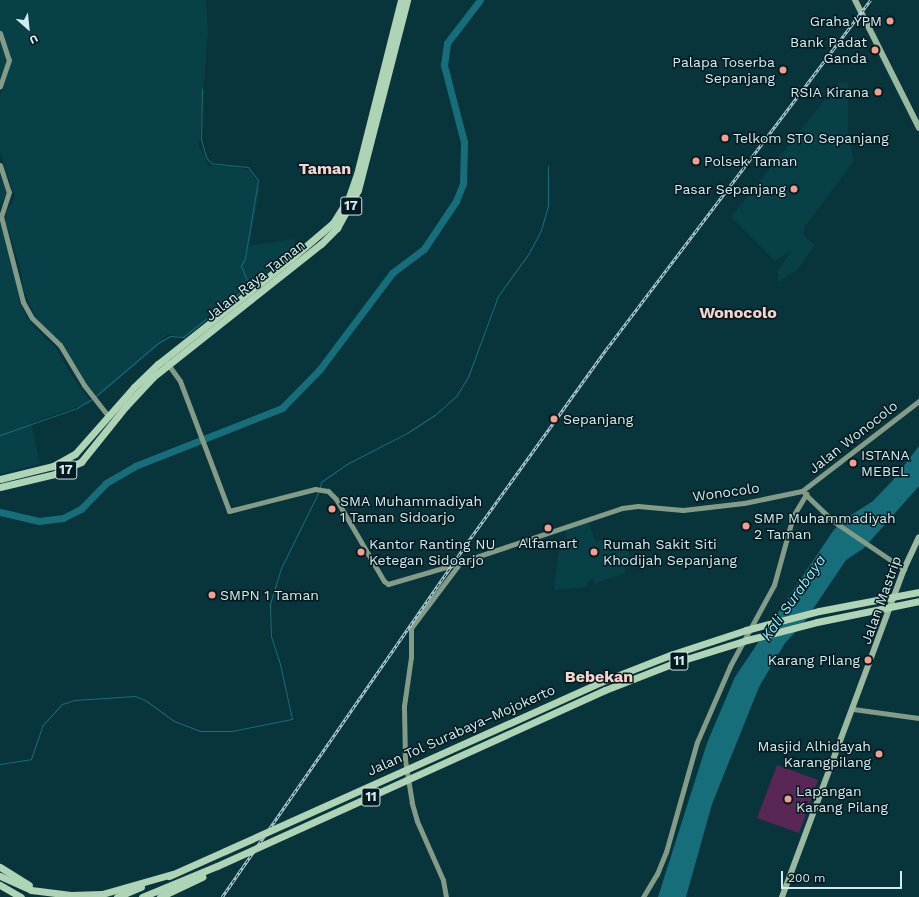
<!DOCTYPE html>
<html>
<head>
<meta charset="utf-8">
<style>
  body { margin:0 }
  #map { position:relative; width:919px; height:897px; overflow:hidden; background:#08343b; font-family:"Work Sans",sans-serif }
  div>[style] { position:absolute }
  .built>* { inset:0; background:#084048 }
  .green>* { inset:0; background:#592756 }
  .water>* { inset:0; background:#156e7a }
  .stream>* { height:1px; margin:-0.5px; padding:0 0.5px; transform-origin:0.5px; border-radius:0.5px; background:#156e7a }
  .river>* { height:7px; margin:-3.5px; padding:0 3.5px; transform-origin:3.5px; border-radius:3.5px; background:#156e7a }
  .secondary>* { height:5px; margin:-2.5px; padding:0 2.5px; transform-origin:2.5px; border-radius:2.5px; background:#839b87 }
  .primary>* { height:6px; margin:-3px; padding:0 3px; transform-origin:3px; border-radius:3px; background:#9ab99f }
  .highway>* { height:7px; margin:-3.5px; padding:0 3.5px; transform-origin:3.5px; border-radius:3.5px; background:#aed4b5 }
  .rail>* { height:2.5px; margin-top:-1.25px; transform-origin:0; background:repeating-linear-gradient(90deg,#041a1e 0 3px,#b7d4da 0 6px); box-sizing:border-box; border-block:1px solid #b7d4da }
  .highway-bridge>* { height:7px; margin:-3.5px; padding:0 3.5px; transform-origin:3.5px; border-radius:3.5px; background:#aed4b5 }
  .dots>* { width:11px; height:11px; translate:-50% -50%; box-sizing:border-box; border:2px solid #041a1e; border-radius:50% }
  span { translate:-50% -50%; white-space:nowrap; text-align:center; line-height:1.15; -webkit-text-stroke:3px #041a1e; paint-order:stroke }
  .shield-label span { padding:1px 3px; background:#041a1e; border:1px solid; border-radius:3px; -webkit-text-stroke-width:0 }
  .shield-label { font-size:13px; color:#d1ecf1; font-weight:700 }
  .poi-label { font-size:14px; color:#d1ecf1 }
  .right { translate:-100% -50%; text-align:right }
  .left { translate:0 -50%; text-align:left }
  .street-label { font-size:14px; color:#d1ecf1 }
  .water-label { font-size:15px; color:#8ef; font-style:italic }
  .quarter-label { font-size:16px; color:#f6d3cd; font-weight:700 }
  .north { position:absolute; left:8px; top:8px; width:40px; height:40px; -webkit-text-stroke:3px #041a1e; paint-order:stroke; rotate:153deg; font-size:11px; font-weight:700; line-height:16px; text-align:center; color:#d1ecf1 }
  .north::after { content:''; display:block; margin:auto; width:14px; height:18px; background:#d1ecf1; clip-path:polygon(50% 0,100% 100%,50% 72%,0 100%) }
  .scale { position:absolute; left:781px; top:871px; width:121px; height:18px; box-sizing:border-box; border:2px solid #d1ecf1; border-top:0; padding-left:5px; font-size:12px; line-height:14px; white-space:nowrap; color:#d1ecf1; -webkit-text-stroke:3px #041a1e; paint-order:stroke }
</style>
</head>
<body>
<div id="map">
  <div class="built">
    <div style="clip-path:polygon(0 0,206px 0,208px 33px,199px 146px,209px 166px,232px 166px,250px 171px,260px 188px,249px 246px,294px 239px,295px 252px,184px 338px,168px 334px,96px 397px,78px 373px,64px 346px,36px 318px,23px 288px,21px 269px,6px 223px,6px 212px,15px 198px,0 151px,0 97px,3px 89px,0 88px)"></div>
    <div style="clip-path:polygon(839px 82px,848px 83px,848px 131px,854px 161px,804px 228px,804px 236px,815px 245px,798px 269px,778px 282px,778px 270px,791px 251px,775px 261px,731px 217px)"></div>
    <div style="clip-path:polygon(0 173px,7px 193px,0 206px)"></div>
    <div style="clip-path:polygon(0 222px,14px 268px,21px 306px,31px 324px,56px 348px,70px 373px,91px 402px,31px 423px,40px 464px,0 474px)"></div>
    <div style="clip-path:polygon(588px 521px,596px 542px,604px 539px,607px 548px,625px 538px,630px 557px,624px 560px,625px 573px,594px 584px,593px 579px,588px 581px,587px 587px,554px 590px,560px 540px,567px 538px,565px 528px)"></div>
  </div>
  <div class="green">
    <div style="clip-path:polygon(777px 765px,818px 780px,799px 833px,757px 818px)"></div>
  </div>
  <div class="water">
    <div style="clip-path:polygon(919px 446px,919px 486px,864px 548px,846px 560px,803px 624px,785px 643px,759px 687px,712px 804px,686px 897px,658px 897px,707px 743px,735px 677px,833px 531px,842px 521px,873px 501px,893px 480px)"></div>
  </div>
  <div class="stream">
    <div style="left:96px;top:396px;width:82px;rotate:-40.5deg"></div>
    <div style="left:158px;top:343px;width:14px;rotate:-30deg"></div>
    <div style="left:170px;top:336px;width:13px;rotate:4deg"></div>
    <div style="left:183px;top:337px;width:84px;rotate:-38.2deg"></div>
    <div style="left:249px;top:285px;width:21px;rotate:-113deg"></div>
    <div style="left:241px;top:266px;width:9px;rotate:-63deg"></div>
    <div style="left:245px;top:258px;width:79px;rotate:-80.5deg"></div>
    <div style="left:258px;top:180px;width:16px;rotate:-128deg"></div>
    <div style="left:248px;top:167px;width:37px;rotate:-174deg"></div>
    <div style="left:211px;top:163px;width:8px;rotate:-130deg"></div>
    <div style="left:206px;top:157px;width:18px;rotate:-106deg"></div>
    <div style="left:201px;top:140px;width:51px;rotate:-88.9deg"></div>
    <div style="left:0;top:435px;width:82px;rotate:-19.3deg"></div>
    <div style="left:77px;top:408px;width:17px;rotate:-31deg"></div>
    <div style="left:320px;top:488px;width:6px;rotate:-81deg"></div>
    <div style="left:321px;top:482px;width:29px;rotate:-35deg"></div>
    <div style="left:345px;top:465px;width:70px;rotate:-27.3deg"></div>
    <div style="left:407px;top:433px;width:33px;rotate:-33deg"></div>
    <div style="left:435px;top:415px;width:30px;rotate:-42deg"></div>
    <div style="left:457px;top:395px;width:21px;rotate:-59deg"></div>
    <div style="left:468px;top:377px;width:86px;rotate:-69.7deg"></div>
    <div style="left:498px;top:296px;width:53px;rotate:-54.2deg"></div>
    <div style="left:529px;top:253px;width:26px;rotate:-62deg"></div>
    <div style="left:541px;top:230px;width:26px;rotate:-74deg"></div>
    <div style="left:548px;top:205px;width:39px;rotate:-90deg"></div>
    <div style="left:0;top:764px;width:31px;rotate:-9deg"></div>
    <div style="left:31px;top:759px;width:36px;rotate:-71deg"></div>
    <div style="left:43px;top:725px;width:28px;rotate:-48deg"></div>
    <div style="left:62px;top:704px;width:13px;rotate:-18deg"></div>
    <div style="left:74px;top:700px;width:61px;rotate:-3.8deg"></div>
    <div style="left:135px;top:696px;width:11px;rotate:22deg"></div>
    <div style="left:145px;top:700px;width:36px;rotate:36deg"></div>
    <div style="left:174px;top:721px;width:28px;rotate:21deg"></div>
    <div style="left:200px;top:731px;width:32px"></div>
    <div style="left:232px;top:731px;width:61px;rotate:-11.3deg"></div>
    <div style="left:292px;top:719px;width:56px;rotate:-102.3deg"></div>
    <div style="left:280px;top:664px;width:29px;rotate:-108deg"></div>
    <div style="left:271px;top:636px;width:32px;rotate:-92deg"></div>
    <div style="left:270px;top:604px;width:38px;rotate:-73deg"></div>
    <div style="left:281px;top:568px;width:84px;rotate:-63.7deg"></div>
  </div>
  <div class="river">
    <div style="left:0;top:512px;width:40px;rotate:13deg"></div>
    <div style="left:39px;top:521px;width:24px;rotate:-7deg"></div>
    <div style="left:63px;top:518px;width:20px;rotate:-27deg"></div>
    <div style="left:81px;top:509px;width:36px;rotate:-46deg"></div>
    <div style="left:106px;top:483px;width:34px;rotate:-30deg"></div>
    <div style="left:135px;top:466px;width:158px;rotate:-21.5deg"></div>
    <div style="left:282px;top:408px;width:54px;rotate:-45.7deg"></div>
    <div style="left:320px;top:369px;width:120px;rotate:-53.1deg"></div>
    <div style="left:392px;top:273px;width:40px;rotate:-37deg"></div>
    <div style="left:424px;top:249px;width:58px;rotate:-56.3deg"></div>
    <div style="left:456px;top:201px;width:18px;rotate:-68deg"></div>
    <div style="left:463px;top:184px;width:42px;rotate:-88.6deg"></div>
    <div style="left:464px;top:142px;width:80px;rotate:-104.6deg"></div>
    <div style="left:444px;top:65px;width:22px;rotate:-82deg"></div>
    <div style="left:447px;top:43px;width:54px;rotate:-52.5deg"></div>
  </div>
  <div class="secondary">
    <div style="left:0;top:33px;width:28px;rotate:72deg"></div>
    <div style="left:9px;top:60px;width:28px;rotate:109deg"></div>
    <div style="left:0;top:165px;width:28px;rotate:72deg"></div>
    <div style="left:9px;top:192px;width:25px;rotate:108deg"></div>
    <div style="left:1px;top:216px;width:89px;rotate:75.7deg"></div>
    <div style="left:23px;top:302px;width:18px;rotate:61deg"></div>
    <div style="left:32px;top:318px;width:39px;rotate:44deg"></div>
    <div style="left:60px;top:345px;width:47px;rotate:59deg"></div>
    <div style="left:84px;top:385px;width:39px;rotate:52deg"></div>
    <div style="left:167px;top:363px;width:22px;rotate:54deg"></div>
    <div style="left:180px;top:381px;width:139px;rotate:69.3deg"></div>
    <div style="left:229px;top:511px;width:89px;rotate:-14.3deg"></div>
    <div style="left:315px;top:489px;width:13px;rotate:9deg"></div>
    <div style="left:328px;top:491px;width:11px;rotate:45deg"></div>
    <div style="left:336px;top:499px;width:95px;rotate:59.7deg"></div>
    <div style="left:384px;top:581px;width:5px;rotate:37deg"></div>
    <div style="left:388px;top:584px;width:60px;rotate:-16.3deg"></div>
    <div style="left:446px;top:567px;width:186px;rotate:-18.5deg"></div>
    <div style="left:622px;top:508px;width:16px;rotate:-7deg"></div>
    <div style="left:638px;top:506px;width:45px;rotate:5.1deg"></div>
    <div style="left:683px;top:510px;width:61px;rotate:-6.5deg"></div>
    <div style="left:744px;top:503px;width:59px;rotate:-11.7deg"></div>
    <div style="left:802px;top:491px;width:148px;rotate:-37.6deg"></div>
    <div style="left:805px;top:494px;width:39px;rotate:44deg"></div>
    <div style="left:833px;top:521px;width:86px;rotate:34.1deg"></div>
    <div style="left:853px;top:709px;width:67px;rotate:7.8deg"></div>
    <div style="left:446px;top:897px;width:17px;rotate:-100deg"></div>
    <div style="left:443px;top:880px;width:64px;rotate:-113.8deg"></div>
    <div style="left:417px;top:821px;width:19px;rotate:-106deg"></div>
    <div style="left:412px;top:803px;width:44px;rotate:-99.2deg"></div>
    <div style="left:405px;top:760px;width:54px;rotate:-91.1deg"></div>
    <div style="left:404px;top:706px;width:49px;rotate:-81.9deg"></div>
    <div style="left:411px;top:657px;width:29px;rotate:-90deg"></div>
    <div style="left:411px;top:628px;width:81px;rotate:-53deg"></div>
    <div style="left:643px;top:897px;width:27px;rotate:-59deg"></div>
    <div style="left:657px;top:874px;width:24px;rotate:-68deg"></div>
    <div style="left:666px;top:852px;width:114px;rotate:-74.3deg"></div>
    <div style="left:697px;top:742px;width:83px;rotate:-66.5deg"></div>
    <div style="left:730px;top:666px;width:92px;rotate:-61.5deg"></div>
    <div style="left:774px;top:585px;width:72px;rotate:-74.6deg"></div>
    <div style="left:793px;top:516px;width:26px;rotate:-59deg"></div>
  </div>
  <div class="primary">
    <div style="left:855px;top:0;width:143px;rotate:63.4deg"></div>
    <div style="left:782px;top:897px;width:350px;rotate:-69.6deg"></div>
    <div style="left:904px;top:569px;width:35px;rotate:-65deg"></div>
  </div>
  <div class="highway">
    <div style="left:0;top:479px;width:55px;rotate:-13.8deg"></div>
    <div style="left:53px;top:466px;width:25px;rotate:-29deg"></div>
    <div style="left:75px;top:454px;width:89px;rotate:-48.6deg"></div>
    <div style="left:134px;top:387px;width:33px;rotate:-44deg"></div>
    <div style="left:158px;top:364px;width:171px;rotate:-38.3deg"></div>
    <div style="left:292px;top:258px;width:54px;rotate:-40.5deg"></div>
    <div style="left:333px;top:223px;width:31px;rotate:-58deg"></div>
    <div style="left:349px;top:197px;width:24px;rotate:-71deg"></div>
    <div style="left:357px;top:174px;width:179px;rotate:-75.8deg"></div>
    <div style="left:0;top:487px;width:57px;rotate:-13.3deg"></div>
    <div style="left:55px;top:474px;width:29px;rotate:-25deg"></div>
    <div style="left:81px;top:462px;width:72px;rotate:-51.2deg"></div>
    <div style="left:126px;top:406px;width:40px;rotate:-47deg"></div>
    <div style="left:153px;top:377px;width:214px;rotate:-38.4deg"></div>
    <div style="left:321px;top:244px;width:23px;rotate:-45deg"></div>
    <div style="left:337px;top:228px;width:43px;rotate:-61.1deg"></div>
    <div style="left:358px;top:190px;width:196px;rotate:-75.5deg"></div>
    <div style="left:0;top:867px;width:34px;rotate:32deg"></div>
    <div style="left:0;top:876px;width:34px;rotate:24deg"></div>
    <div style="left:31px;top:890px;width:40px;rotate:7.1deg"></div>
    <div style="left:71px;top:895px;width:31px;rotate:-2deg"></div>
    <div style="left:102px;top:894px;width:73px;rotate:-15.9deg"></div>
    <div style="left:169px;top:876px;width:61px;rotate:-24.1deg"></div>
    <div style="left:0;top:885px;width:24px;rotate:30deg"></div>
    <div style="left:117px;top:897px;width:26px;rotate:-23deg"></div>
    <div style="left:142px;top:897px;width:81px;rotate:-22.5deg"></div>
    <div style="left:160px;top:897px;width:47px;rotate:-25.5deg"></div>
  </div>
  <div class="rail">
    <div style="left:222px;top:897px;width:439px;rotate:-55.3deg"></div>
    <div style="left:472px;top:536px;width:233px;rotate:-54.3deg"></div>
    <div style="left:608px;top:347px;width:435px;rotate:-52.9deg"></div>
  </div>
  <div class="highway-bridge">
    <div style="left:225px;top:851px;width:412px;rotate:-24.2deg"></div>
    <div style="left:601px;top:682px;width:77px;rotate:-21.3deg"></div>
    <div style="left:673px;top:654px;width:77px;rotate:-18.2deg"></div>
    <div style="left:746px;top:630px;width:75px;rotate:-14.6deg"></div>
    <div style="left:819px;top:611px;width:102px;rotate:-10.8deg"></div>
    <div style="left:217px;top:866px;width:426px;rotate:-24.4deg"></div>
    <div style="left:605px;top:690px;width:77px;rotate:-21.3deg"></div>
    <div style="left:677px;top:662px;width:73px;rotate:-17.4deg"></div>
    <div style="left:747px;top:640px;width:72px;rotate:-14.4deg"></div>
    <div style="left:817px;top:622px;width:104px;rotate:-11.6deg"></div>
  </div>
  <div class="dots">
    <div style="left:890px;top:21px;background:#f59d8e"></div>
    <div style="left:875px;top:50px;background:#f59d8e"></div>
    <div style="left:783px;top:70px;background:#f59d8e"></div>
    <div style="left:878px;top:92px;background:#f59d8e"></div>
    <div style="left:725px;top:138px;background:#f59d8e"></div>
    <div style="left:696px;top:161px;background:#f59d8e"></div>
    <div style="left:794px;top:189px;background:#f59d8e"></div>
    <div style="left:554px;top:419px;background:#f59d8e"></div>
    <div style="left:853px;top:463px;background:#f59d8e"></div>
    <div style="left:332px;top:509px;background:#f59d8e"></div>
    <div style="left:746px;top:526px;background:#f59d8e"></div>
    <div style="left:548px;top:528px;background:#f59d8e"></div>
    <div style="left:361px;top:552px;background:#f59d8e"></div>
    <div style="left:594px;top:552px;background:#f59d8e"></div>
    <div style="left:212px;top:595px;background:#f59d8e"></div>
    <div style="left:868px;top:660px;background:#f59d8e"></div>
    <div style="left:879px;top:754px;background:#f59d8e"></div>
    <div style="left:788px;top:799px;background:#f59d8e"></div>
  </div>
  <div class="shield-label">
    <span style="left:351px;top:206px">17</span>
    <span style="left:66px;top:470px">17</span>
    <span style="left:679px;top:661px">11</span>
    <span style="left:371px;top:797px">11</span>
  </div>
  <div class="poi-label">
    <span class="right" style="left:882px;top:21px">Graha YPM</span>
    <span class="right" style="left:867px;top:50px">Bank Padat<br>Ganda</span>
    <span class="right" style="left:775px;top:70px">Palapa Toserba<br>Sepanjang</span>
    <span class="right" style="left:869px;top:92px">RSIA Kirana</span>
    <span class="left" style="left:733px;top:138px">Telkom STO Sepanjang</span>
    <span class="left" style="left:704px;top:161px">Polsek Taman</span>
    <span class="right" style="left:786px;top:189px">Pasar Sepanjang</span>
    <span class="left" style="left:563px;top:419px">Sepanjang</span>
    <span class="left" style="left:861px;top:463px">ISTANA<br>MEBEL</span>
    <span class="left" style="left:340px;top:509px">SMA Muhammadiyah<br>1 Taman Sidoarjo</span>
    <span class="left" style="left:754px;top:526px">SMP Muhammadiyah<br>2 Taman</span>
    <span style="left:548px;top:543px">Alfamart</span>
    <span class="left" style="left:369px;top:552px">Kantor Ranting NU<br>Ketegan Sidoarjo</span>
    <span class="left" style="left:603px;top:552px">Rumah Sakit Siti<br>Khodijah Sepanjang</span>
    <span class="left" style="left:220px;top:595px">SMPN 1 Taman</span>
    <span class="right" style="left:860px;top:660px">Karang PIlang</span>
    <span class="right" style="left:871px;top:754px">Masjid Alhidayah<br>Karangpilang</span>
    <span class="left" style="left:796px;top:799px">Lapangan<br>Karang Pilang</span>
  </div>
  <div class="street-label">
    <span style="left:255px;top:280px;rotate:-38deg">Jalan Raya Taman</span>
    <span style="left:853px;top:437px;rotate:-38deg">Jalan Wonocolo</span>
    <span style="left:726px;top:492px;rotate:-8deg">Wonocolo</span>
    <span style="left:881px;top:600px;rotate:-70deg">Jalan Mastrip</span>
    <span style="left:461px;top:730px;rotate:-24deg">Jalan Tol Surabaya–Mojokerto</span>
  </div>
  <div class="water-label">
    <span style="left:794px;top:598px;rotate:-55deg">Kali Surabaya</span>
  </div>
  <div class="quarter-label">
    <span style="left:325px;top:169px">Taman</span>
    <span style="left:738px;top:313px">Wonocolo</span>
    <span style="left:599px;top:677px">Bebekan</span>
  </div>
  <div class="north">U</div>
  <div class="scale">200 m</div>
</div>
</body>
</html>
